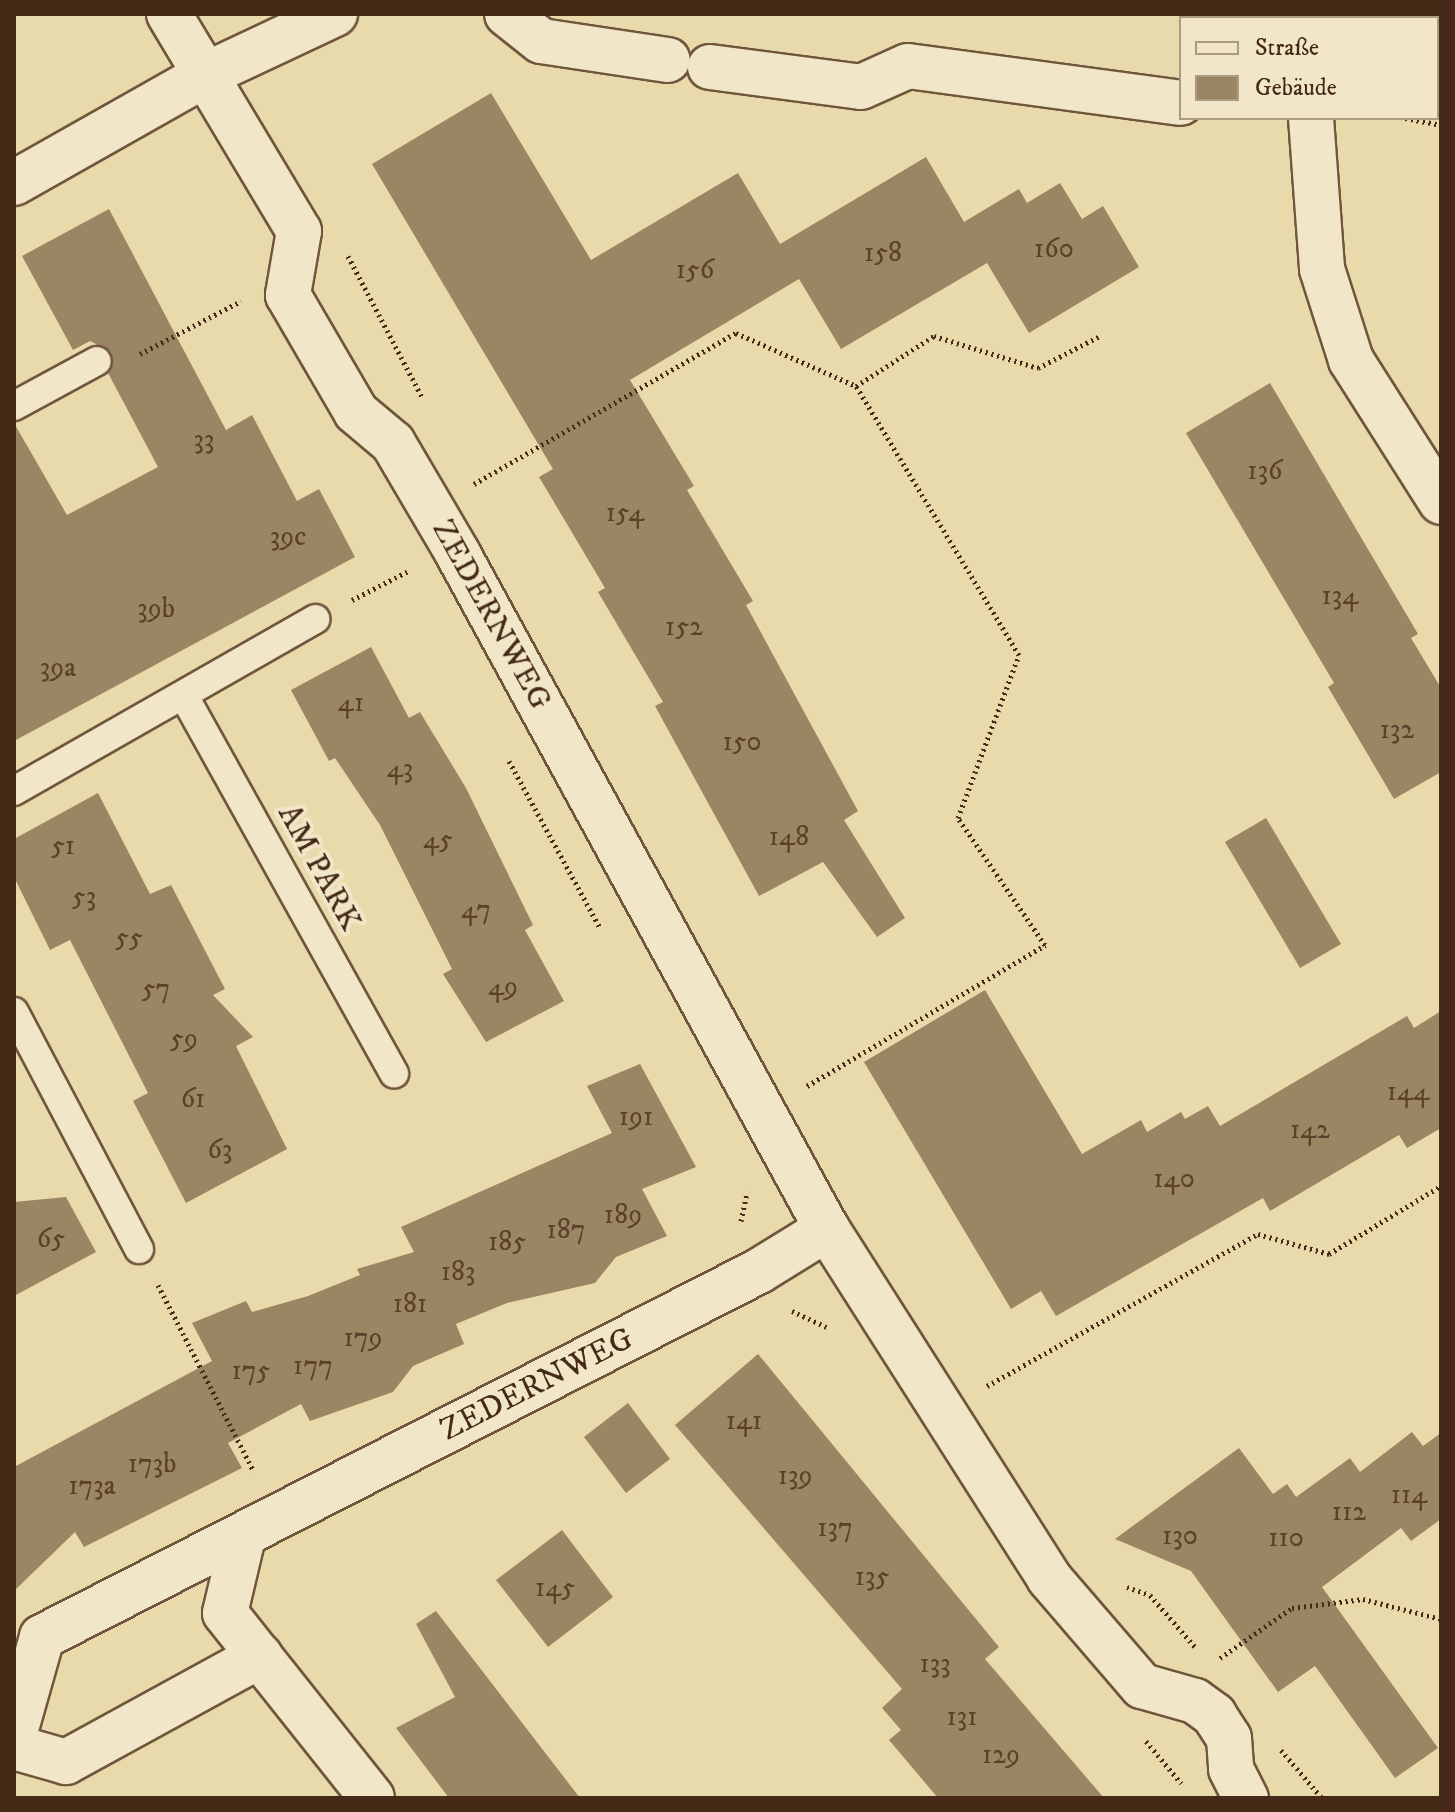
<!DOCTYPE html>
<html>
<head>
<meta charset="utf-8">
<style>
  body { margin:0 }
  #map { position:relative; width:1455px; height:1812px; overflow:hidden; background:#e9daab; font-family:"IM FELL DW Pica",serif }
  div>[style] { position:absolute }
  .building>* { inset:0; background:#9b8664 }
  .path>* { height:5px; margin-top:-2.5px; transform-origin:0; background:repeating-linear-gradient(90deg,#462a17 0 2px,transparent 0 6px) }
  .roads { filter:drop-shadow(2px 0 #6f563c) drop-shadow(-2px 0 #6f563c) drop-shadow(0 2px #6f563c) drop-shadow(0 -2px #6f563c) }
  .service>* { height:28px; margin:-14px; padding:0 14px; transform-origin:14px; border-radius:14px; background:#f1e7c8 }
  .minor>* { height:44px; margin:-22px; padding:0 22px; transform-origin:22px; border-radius:22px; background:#f1e7c8 }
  span { translate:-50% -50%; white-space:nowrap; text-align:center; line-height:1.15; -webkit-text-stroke:8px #f1e7c8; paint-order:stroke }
  .number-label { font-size:28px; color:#5b412a }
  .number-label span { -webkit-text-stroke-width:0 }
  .street-label { font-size:32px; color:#462a17 }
  .frame { position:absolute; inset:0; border:16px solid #462a17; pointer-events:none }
  .legend { position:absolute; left:1179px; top:16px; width:260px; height:104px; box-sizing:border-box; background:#f1e7c8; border:2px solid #ad9b81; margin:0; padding:10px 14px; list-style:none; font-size:24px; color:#462a17 }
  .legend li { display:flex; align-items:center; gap:16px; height:40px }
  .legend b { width:40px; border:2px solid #ad9b81 }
</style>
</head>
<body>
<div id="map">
  <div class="building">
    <div style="clip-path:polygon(491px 93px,591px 260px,738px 173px,780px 244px,926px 157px,964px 222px,1019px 189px,1027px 203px,1060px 183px,1082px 219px,1103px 206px,1139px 267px,1029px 333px,987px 263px,841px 349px,799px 279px,630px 380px,694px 486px,687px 490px,753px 601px,746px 605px,858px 811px,844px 820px,905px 918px,877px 937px,823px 862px,759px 896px,655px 706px,663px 702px,598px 592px,605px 588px,539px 477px,553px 469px,372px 164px)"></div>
    <div style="clip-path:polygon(109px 209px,226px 430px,252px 415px,297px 501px,319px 489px,355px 557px,14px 741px,14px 423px,67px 515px,158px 467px,108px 373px,111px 352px,90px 341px,73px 350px,22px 256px)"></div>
    <div style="clip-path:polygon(1270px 383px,1418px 634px,1411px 638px,1441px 688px,1441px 772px,1394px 799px,1328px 687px,1334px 683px,1186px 433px)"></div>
    <div style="clip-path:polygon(371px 647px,409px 718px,420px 712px,466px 788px,533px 925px,525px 930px,564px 1001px,486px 1042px,443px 974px,452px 969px,380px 825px,335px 758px,329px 761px,291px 690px)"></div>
    <div style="clip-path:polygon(98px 793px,150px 894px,171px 885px,225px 989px,213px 995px,253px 1037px,236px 1046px,287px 1149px,186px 1203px,133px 1101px,148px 1093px,70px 940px,50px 950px,14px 877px,14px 839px)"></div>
    <div style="clip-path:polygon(1266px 818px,1341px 944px,1300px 968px,1225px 842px)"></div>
    <div style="clip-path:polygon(985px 990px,1082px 1154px,1141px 1120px,1147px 1132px,1181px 1112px,1185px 1119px,1208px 1106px,1220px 1126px,1407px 1016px,1414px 1028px,1441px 1011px,1441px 1128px,1407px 1148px,1399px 1135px,1270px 1211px,1263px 1198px,1056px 1316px,1041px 1291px,1011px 1309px,864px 1062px)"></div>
    <div style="clip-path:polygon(640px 1064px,696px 1167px,642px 1189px,667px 1236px,616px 1257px,595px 1283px,507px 1303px,456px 1324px,464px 1344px,413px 1366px,393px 1392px,310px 1421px,301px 1404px,228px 1443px,242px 1468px,84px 1547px,75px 1532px,14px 1591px,14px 1467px,212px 1361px,192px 1323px,246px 1301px,252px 1312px,308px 1296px,360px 1275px,357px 1269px,414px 1252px,401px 1227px,612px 1133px,587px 1086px)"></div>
    <div style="clip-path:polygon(66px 1197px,96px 1252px,14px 1296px,14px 1202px)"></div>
    <div style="clip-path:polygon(758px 1354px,999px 1647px,985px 1659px,1104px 1798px,938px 1798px,889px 1740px,901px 1730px,882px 1708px,902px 1689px,675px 1425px)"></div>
    <div style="clip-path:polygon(628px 1403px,670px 1459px,626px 1493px,584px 1437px)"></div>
    <div style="clip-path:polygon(1412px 1432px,1423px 1446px,1441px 1433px,1441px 1519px,1411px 1541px,1401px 1528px,1322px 1587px,1438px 1748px,1395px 1778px,1315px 1666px,1278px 1692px,1191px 1571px,1115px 1539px,1239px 1448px,1273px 1494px,1287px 1484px,1296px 1497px,1350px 1458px,1360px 1472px)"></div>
    <div style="clip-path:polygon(562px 1530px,613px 1597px,548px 1647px,496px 1580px)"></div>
    <div style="clip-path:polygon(436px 1611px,580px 1798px,449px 1798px,396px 1728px,455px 1697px,416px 1624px)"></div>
  </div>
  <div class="path">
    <div style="left:1405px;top:118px;width:37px;rotate:11deg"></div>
    <div style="left:348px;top:256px;width:161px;rotate:62.3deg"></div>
    <div style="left:140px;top:354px;width:114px;rotate:-27.7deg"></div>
    <div style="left:474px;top:484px;width:302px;rotate:-30deg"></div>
    <div style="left:736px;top:333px;width:131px;rotate:23.8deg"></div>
    <div style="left:856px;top:386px;width:93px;rotate:-32.7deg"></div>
    <div style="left:934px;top:336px;width:109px;rotate:17.1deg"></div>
    <div style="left:1038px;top:368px;width:68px;rotate:-27.3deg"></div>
    <div style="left:352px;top:600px;width:65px;rotate:-27.3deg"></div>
    <div style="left:509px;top:761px;width:190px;rotate:61.4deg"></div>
    <div style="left:807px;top:1086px;width:277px;rotate:-30.6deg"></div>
    <div style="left:1045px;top:945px;width:154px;rotate:-124.4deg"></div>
    <div style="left:958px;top:818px;width:174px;rotate:-69.5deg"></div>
    <div style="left:1019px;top:655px;width:315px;rotate:-121.2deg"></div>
    <div style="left:741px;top:1221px;width:30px;rotate:-78deg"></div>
    <div style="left:158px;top:1285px;width:210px;rotate:62.8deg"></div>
    <div style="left:792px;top:1311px;width:38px;rotate:25deg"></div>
    <div style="left:987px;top:1386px;width:311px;rotate:-29.3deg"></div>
    <div style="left:1258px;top:1234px;width:74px;rotate:15.7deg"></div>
    <div style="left:1329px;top:1254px;width:131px;rotate:-31.3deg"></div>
    <div style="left:1127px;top:1587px;width:24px;rotate:19deg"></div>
    <div style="left:1150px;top:1595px;width:69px;rotate:49.1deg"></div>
    <div style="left:1220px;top:1658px;width:88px;rotate:-34.8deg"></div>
    <div style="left:1292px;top:1608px;width:72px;rotate:-7.2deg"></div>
    <div style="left:1363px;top:1599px;width:81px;rotate:14.4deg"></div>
    <div style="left:1146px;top:1741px;width:55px;rotate:50.2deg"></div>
    <div style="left:1281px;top:1750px;width:63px;rotate:49.5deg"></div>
  </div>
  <div class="roads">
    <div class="service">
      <div style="left:14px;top:406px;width:94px;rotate:-28.5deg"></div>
      <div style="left:184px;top:696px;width:432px;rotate:60.9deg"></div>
      <div style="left:14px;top:791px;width:347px;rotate:-29.7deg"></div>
      <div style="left:14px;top:1012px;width:268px;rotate:62.2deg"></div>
    </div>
    <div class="minor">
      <div style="left:169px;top:14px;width:253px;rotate:59.1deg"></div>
      <div style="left:299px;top:231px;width:65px;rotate:99.8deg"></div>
      <div style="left:288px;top:295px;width:135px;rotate:59.8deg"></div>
      <div style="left:356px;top:412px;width:48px;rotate:40deg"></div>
      <div style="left:393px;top:443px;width:129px;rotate:59.6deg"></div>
      <div style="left:458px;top:554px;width:769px;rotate:61.34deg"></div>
      <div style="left:827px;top:1229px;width:414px;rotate:57.5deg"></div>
      <div style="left:1049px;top:1578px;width:143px;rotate:49.3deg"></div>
      <div style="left:1142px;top:1686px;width:55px;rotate:15.8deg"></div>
      <div style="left:1195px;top:1701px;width:24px;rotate:36deg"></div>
      <div style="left:1214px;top:1715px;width:27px;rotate:57deg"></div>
      <div style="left:1229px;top:1738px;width:31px;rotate:86deg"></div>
      <div style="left:1231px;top:1769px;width:33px;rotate:63deg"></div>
      <div style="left:507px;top:14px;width:43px;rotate:38.5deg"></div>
      <div style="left:541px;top:41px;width:128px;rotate:8.5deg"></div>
      <div style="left:1347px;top:18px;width:4px;rotate:-76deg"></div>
      <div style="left:710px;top:67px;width:152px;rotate:7.5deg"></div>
      <div style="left:861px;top:87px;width:51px;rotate:-24.1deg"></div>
      <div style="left:908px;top:66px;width:275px;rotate:7.7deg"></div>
      <div style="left:1311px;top:118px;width:151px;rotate:85.8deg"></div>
      <div style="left:1322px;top:269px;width:96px;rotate:72.3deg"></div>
      <div style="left:1351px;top:360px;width:168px;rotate:57.6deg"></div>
      <div style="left:14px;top:183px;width:217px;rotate:-29.5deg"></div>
      <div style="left:203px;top:76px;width:146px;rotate:-25.2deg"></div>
      <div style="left:243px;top:1537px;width:78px;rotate:103.3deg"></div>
      <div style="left:225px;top:1613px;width:236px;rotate:51.5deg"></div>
      <div style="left:14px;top:1736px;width:103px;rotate:-74.2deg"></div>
      <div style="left:42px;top:1637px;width:805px;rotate:-27.04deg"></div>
      <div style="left:759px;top:1271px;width:80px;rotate:-31.7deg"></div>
      <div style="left:14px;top:1747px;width:54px;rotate:16.1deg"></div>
      <div style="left:66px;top:1762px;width:221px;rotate:-28.7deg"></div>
    </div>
  </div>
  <div class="number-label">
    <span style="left:1054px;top:249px">160</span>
    <span style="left:883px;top:253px">158</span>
    <span style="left:695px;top:270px">156</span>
    <span style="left:204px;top:440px">33</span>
    <span style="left:1265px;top:471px">136</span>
    <span style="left:625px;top:513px">154</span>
    <span style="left:288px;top:537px">39c</span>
    <span style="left:1340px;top:596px">134</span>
    <span style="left:156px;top:609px">39b</span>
    <span style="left:684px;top:627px">152</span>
    <span style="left:58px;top:668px">39a</span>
    <span style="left:351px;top:703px">41</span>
    <span style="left:1397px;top:730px">132</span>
    <span style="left:742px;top:742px">150</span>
    <span style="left:400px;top:769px">43</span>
    <span style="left:789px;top:837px">148</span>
    <span style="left:438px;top:840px">45</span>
    <span style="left:63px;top:846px">51</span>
    <span style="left:84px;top:897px">53</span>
    <span style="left:476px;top:910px">47</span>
    <span style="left:129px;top:938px">55</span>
    <span style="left:503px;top:987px">49</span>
    <span style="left:156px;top:989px">57</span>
    <span style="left:184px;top:1039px">59</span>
    <span style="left:1408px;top:1092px">144</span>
    <span style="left:193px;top:1099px">61</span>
    <span style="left:636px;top:1117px">191</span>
    <span style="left:1310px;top:1130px">142</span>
    <span style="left:220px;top:1150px">63</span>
    <span style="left:1174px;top:1179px">140</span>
    <span style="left:623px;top:1215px">189</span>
    <span style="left:566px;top:1230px">187</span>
    <span style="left:51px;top:1239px">65</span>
    <span style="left:507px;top:1242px">185</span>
    <span style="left:458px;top:1272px">183</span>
    <span style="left:410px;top:1304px">181</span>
    <span style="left:363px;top:1338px">179</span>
    <span style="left:313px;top:1366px">177</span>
    <span style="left:251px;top:1371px">175</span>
    <span style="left:744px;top:1421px">141</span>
    <span style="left:152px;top:1464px">173b</span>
    <span style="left:795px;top:1476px">139</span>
    <span style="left:92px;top:1486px">173a</span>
    <span style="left:1409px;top:1495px">114</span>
    <span style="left:1349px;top:1512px">112</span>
    <span style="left:835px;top:1528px">137</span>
    <span style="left:1180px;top:1536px">130</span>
    <span style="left:1286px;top:1538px">110</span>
    <span style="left:872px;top:1577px">135</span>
    <span style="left:555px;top:1588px">145</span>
    <span style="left:935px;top:1664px">133</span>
    <span style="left:962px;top:1717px">131</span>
    <span style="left:1001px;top:1755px">129</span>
  </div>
  <div class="street-label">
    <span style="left:491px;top:615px;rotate:61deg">ZEDERNWEG</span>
    <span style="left:319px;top:868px;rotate:61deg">AM PARK</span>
    <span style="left:537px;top:1385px;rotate:-27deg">ZEDERNWEG</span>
  </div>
  <div class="frame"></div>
  <ul class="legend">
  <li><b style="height:10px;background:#f1e7c8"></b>Straße</li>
  <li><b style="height:22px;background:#9b8664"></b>Gebäude</li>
  </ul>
</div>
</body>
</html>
